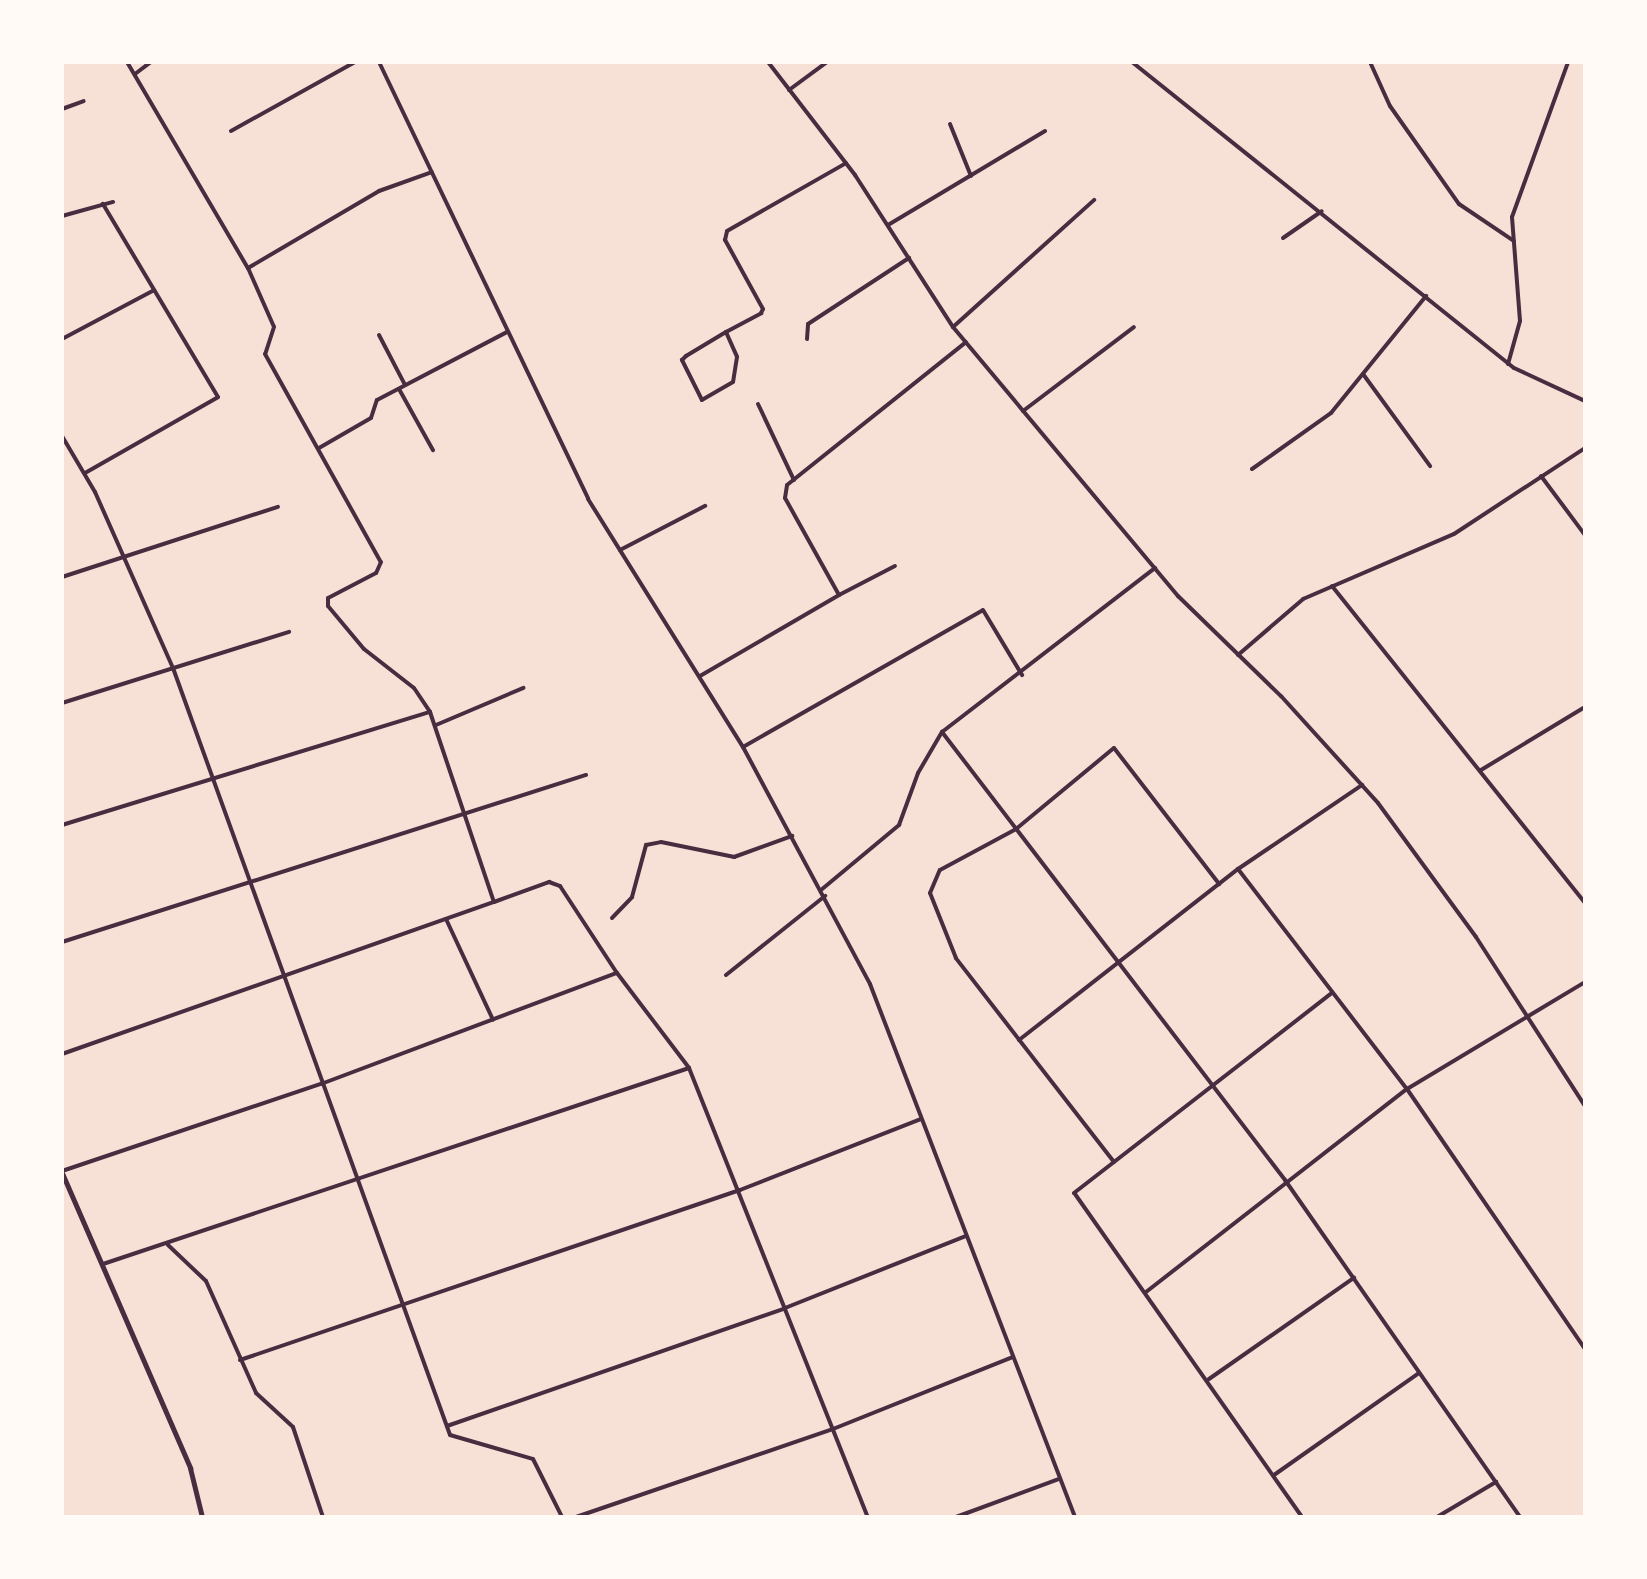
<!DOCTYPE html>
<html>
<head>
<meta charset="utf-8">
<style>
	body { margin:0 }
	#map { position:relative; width:1647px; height:1579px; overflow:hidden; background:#f7e1d7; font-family:Helvetica,sans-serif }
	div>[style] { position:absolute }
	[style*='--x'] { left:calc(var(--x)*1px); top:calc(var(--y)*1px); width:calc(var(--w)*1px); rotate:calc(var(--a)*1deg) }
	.minor>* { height:4px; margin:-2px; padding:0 2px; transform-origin:2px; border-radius:2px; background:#4a2c40 }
	.secondary>* { height:5px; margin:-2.5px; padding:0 2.5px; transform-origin:2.5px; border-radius:2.5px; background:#4a2c40 }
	span { translate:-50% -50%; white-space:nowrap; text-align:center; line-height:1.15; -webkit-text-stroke:8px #fffaf5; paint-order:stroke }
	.frame { position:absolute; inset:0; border:64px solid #fffaf5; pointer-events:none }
</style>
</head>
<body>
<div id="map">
	<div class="minor">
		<div style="--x:127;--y:62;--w:239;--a:59.6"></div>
		<div style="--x:248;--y:268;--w:64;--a:66.2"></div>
		<div style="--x:274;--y:327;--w:28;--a:108"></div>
		<div style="--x:265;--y:354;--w:238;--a:60.9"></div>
		<div style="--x:381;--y:562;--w:12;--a:114"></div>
		<div style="--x:376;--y:573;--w:54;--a:152.5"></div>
		<div style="--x:328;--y:598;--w:8;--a:90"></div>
		<div style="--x:328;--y:606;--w:56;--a:50.1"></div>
		<div style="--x:364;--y:649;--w:63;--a:38"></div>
		<div style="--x:414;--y:688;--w:29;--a:56"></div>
		<div style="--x:430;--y:712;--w:200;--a:71.4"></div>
		<div style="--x:494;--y:902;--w:59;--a:-20"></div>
		<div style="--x:549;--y:882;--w:12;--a:20"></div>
		<div style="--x:560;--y:886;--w:104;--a:56.8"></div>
		<div style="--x:617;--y:973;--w:119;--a:52.8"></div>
		<div style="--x:689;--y:1068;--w:483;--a:68.3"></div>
		<div style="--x:379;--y:62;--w:484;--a:64.4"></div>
		<div style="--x:588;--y:499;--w:292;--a:58"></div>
		<div style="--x:743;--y:747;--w:269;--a:61.8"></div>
		<div style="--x:870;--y:984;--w:571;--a:68.96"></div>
		<div style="--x:768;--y:62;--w:143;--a:52.4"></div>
		<div style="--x:855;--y:175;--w:181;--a:57.2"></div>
		<div style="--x:953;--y:327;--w:351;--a:50.1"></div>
		<div style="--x:1178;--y:596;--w:144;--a:44.2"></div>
		<div style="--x:1281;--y:696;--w:144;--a:47.8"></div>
		<div style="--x:1378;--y:803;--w:166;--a:53.8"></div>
		<div style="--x:1476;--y:937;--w:201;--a:57.2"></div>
		<div style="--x:1132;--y:62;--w:489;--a:38.7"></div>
		<div style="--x:1514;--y:368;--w:78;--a:24.9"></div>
		<div style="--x:1370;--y:62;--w:48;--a:65.6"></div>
		<div style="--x:1390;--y:106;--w:120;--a:54.9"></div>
		<div style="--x:1459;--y:204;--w:66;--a:33.9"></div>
		<div style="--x:135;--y:74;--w:20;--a:-37"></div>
		<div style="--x:789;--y:90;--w:47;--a:-36.4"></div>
		<div style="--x:62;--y:109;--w:23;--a:-20"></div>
		<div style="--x:950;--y:124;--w:56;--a:68"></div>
		<div style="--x:231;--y:131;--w:142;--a:-29.1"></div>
		<div style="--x:62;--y:216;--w:53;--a:-15.4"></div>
		<div style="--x:888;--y:225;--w:183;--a:-30.9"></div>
		<div style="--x:1283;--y:238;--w:47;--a:-34.7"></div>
		<div style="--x:248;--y:268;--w:152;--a:-30.4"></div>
		<div style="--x:379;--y:191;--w:56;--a:-19.7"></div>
		<div style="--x:953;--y:327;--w:190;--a:-42"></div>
		<div style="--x:726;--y:332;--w:27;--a:66"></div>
		<div style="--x:737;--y:357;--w:25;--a:99"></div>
		<div style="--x:733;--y:382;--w:36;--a:150"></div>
		<div style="--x:702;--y:400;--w:45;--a:-116.6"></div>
		<div style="--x:682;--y:360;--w:6;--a:-45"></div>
		<div style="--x:686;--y:356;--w:47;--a:-31"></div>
		<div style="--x:726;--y:332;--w:40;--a:-28"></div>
		<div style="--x:761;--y:313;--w:4;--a:-63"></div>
		<div style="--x:763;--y:309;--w:79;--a:-118.8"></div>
		<div style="--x:725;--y:240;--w:9;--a:-77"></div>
		<div style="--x:727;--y:231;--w:137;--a:-29.7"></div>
		<div style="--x:379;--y:335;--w:56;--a:62.5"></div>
		<div style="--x:62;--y:339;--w:104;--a:-28"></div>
		<div style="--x:807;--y:339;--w:15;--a:-86"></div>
		<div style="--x:808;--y:324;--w:121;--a:-33.2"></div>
		<div style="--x:1508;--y:364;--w:45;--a:-74.4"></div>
		<div style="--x:1520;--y:321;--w:104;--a:-94.4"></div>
		<div style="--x:1512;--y:217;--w:165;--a:-70.1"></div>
		<div style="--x:1363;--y:374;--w:114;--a:53.9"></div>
		<div style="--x:399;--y:389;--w:70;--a:60.9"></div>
		<div style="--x:758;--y:404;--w:84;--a:64.7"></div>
		<div style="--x:1023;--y:411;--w:139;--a:-37.1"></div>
		<div style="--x:62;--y:436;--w:65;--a:59.5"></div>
		<div style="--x:95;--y:492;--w:193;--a:66.1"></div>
		<div style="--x:173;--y:668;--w:815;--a:70.14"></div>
		<div style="--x:450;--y:1435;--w:86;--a:16.1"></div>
		<div style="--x:533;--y:1459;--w:65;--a:63.4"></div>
		<div style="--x:319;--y:448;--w:60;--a:-30"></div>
		<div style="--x:371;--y:418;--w:19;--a:-72"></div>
		<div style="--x:377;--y:400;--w:147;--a:-27.6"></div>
		<div style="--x:1252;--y:469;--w:97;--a:-35.3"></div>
		<div style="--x:1331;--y:413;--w:151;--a:-50.9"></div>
		<div style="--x:85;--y:473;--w:153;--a:-29.7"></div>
		<div style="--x:218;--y:397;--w:225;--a:-120.8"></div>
		<div style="--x:1541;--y:476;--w:74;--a:53.3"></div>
		<div style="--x:620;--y:550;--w:96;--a:-27.4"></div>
		<div style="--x:62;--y:577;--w:227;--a:-18"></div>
		<div style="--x:1332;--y:586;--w:406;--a:51.4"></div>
		<div style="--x:839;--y:595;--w:63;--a:-27.4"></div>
		<div style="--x:1238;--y:655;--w:86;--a:-40.7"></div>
		<div style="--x:1303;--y:599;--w:164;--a:-23.3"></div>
		<div style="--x:1454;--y:534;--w:157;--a:-33.3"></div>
		<div style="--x:700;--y:676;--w:161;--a:-30.2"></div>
		<div style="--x:839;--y:595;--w:111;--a:-119.1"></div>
		<div style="--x:785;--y:498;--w:13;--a:-81"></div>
		<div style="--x:787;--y:485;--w:229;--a:-38.6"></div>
		<div style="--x:62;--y:703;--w:238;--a:-17.4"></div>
		<div style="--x:436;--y:725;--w:95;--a:-23"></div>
		<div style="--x:942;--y:732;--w:564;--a:52.56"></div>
		<div style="--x:1285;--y:1180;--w:411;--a:55.1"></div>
		<div style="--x:743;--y:747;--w:276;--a:-29.7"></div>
		<div style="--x:983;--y:610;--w:76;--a:59"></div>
		<div style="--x:1481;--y:770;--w:122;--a:-31.2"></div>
		<div style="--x:62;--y:825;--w:385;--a:-17.1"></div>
		<div style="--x:1238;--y:869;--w:277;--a:52.5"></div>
		<div style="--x:1407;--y:1089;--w:315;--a:55.6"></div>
		<div style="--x:821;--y:890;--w:102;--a:-39.8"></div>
		<div style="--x:899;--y:825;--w:55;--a:-69.9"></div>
		<div style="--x:918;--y:773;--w:48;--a:-59.7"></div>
		<div style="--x:942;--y:732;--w:269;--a:-37.6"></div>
		<div style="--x:612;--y:918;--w:29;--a:-46"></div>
		<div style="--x:632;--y:897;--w:54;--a:-74.9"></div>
		<div style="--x:646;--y:845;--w:15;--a:-11"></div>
		<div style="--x:661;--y:842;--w:75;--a:11.6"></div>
		<div style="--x:734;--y:857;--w:62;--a:-19.9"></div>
		<div style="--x:446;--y:919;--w:111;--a:65"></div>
		<div style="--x:62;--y:942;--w:550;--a:-17.68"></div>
		<div style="--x:726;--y:975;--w:127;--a:-38.6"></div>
		<div style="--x:1019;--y:1040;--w:278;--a:-38"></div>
		<div style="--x:1238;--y:869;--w:150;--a:-34.1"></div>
		<div style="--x:62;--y:1054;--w:458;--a:-19.4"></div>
		<div style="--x:1114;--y:1162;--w:258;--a:-127.8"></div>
		<div style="--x:956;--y:958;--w:70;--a:-111.8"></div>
		<div style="--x:930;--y:893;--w:25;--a:-67"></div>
		<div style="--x:940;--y:870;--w:86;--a:-28.3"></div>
		<div style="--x:1016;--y:829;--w:127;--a:-39.6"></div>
		<div style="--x:1114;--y:748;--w:172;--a:52.3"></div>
		<div style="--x:62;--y:1171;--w:273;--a:-18.6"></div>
		<div style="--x:321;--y:1084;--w:316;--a:-20.6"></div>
		<div style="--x:168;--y:1245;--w:52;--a:43.5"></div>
		<div style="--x:206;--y:1281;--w:123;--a:65.9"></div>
		<div style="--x:256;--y:1393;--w:50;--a:42.6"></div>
		<div style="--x:293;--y:1427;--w:95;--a:71.6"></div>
		<div style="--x:103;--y:1264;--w:618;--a:-18.49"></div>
		<div style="--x:1146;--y:1292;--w:331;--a:-37.9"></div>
		<div style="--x:1407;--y:1089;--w:208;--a:-31"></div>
		<div style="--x:240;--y:1360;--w:528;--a:-18.78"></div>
		<div style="--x:740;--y:1190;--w:194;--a:-21.4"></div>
		<div style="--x:1209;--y:1379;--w:177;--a:-34.9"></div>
		<div style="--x:447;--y:1426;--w:358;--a:-19.2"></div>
		<div style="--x:785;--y:1308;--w:195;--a:-21.7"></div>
		<div style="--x:1274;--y:1475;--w:177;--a:-35.1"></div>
		<div style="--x:576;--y:1517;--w:272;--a:-18.9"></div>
		<div style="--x:833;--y:1429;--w:194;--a:-21.8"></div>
		<div style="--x:956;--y:1517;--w:110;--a:-20.3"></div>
		<div style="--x:1302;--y:1517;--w:396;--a:-125.1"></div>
		<div style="--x:1074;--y:1193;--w:326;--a:-37.8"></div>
		<div style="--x:1437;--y:1517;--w:69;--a:-30.7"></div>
	</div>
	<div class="secondary">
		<div style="--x:62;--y:1173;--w:322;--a:66.5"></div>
		<div style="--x:190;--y:1468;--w:50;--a:76.2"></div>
	</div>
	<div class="frame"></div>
</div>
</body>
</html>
